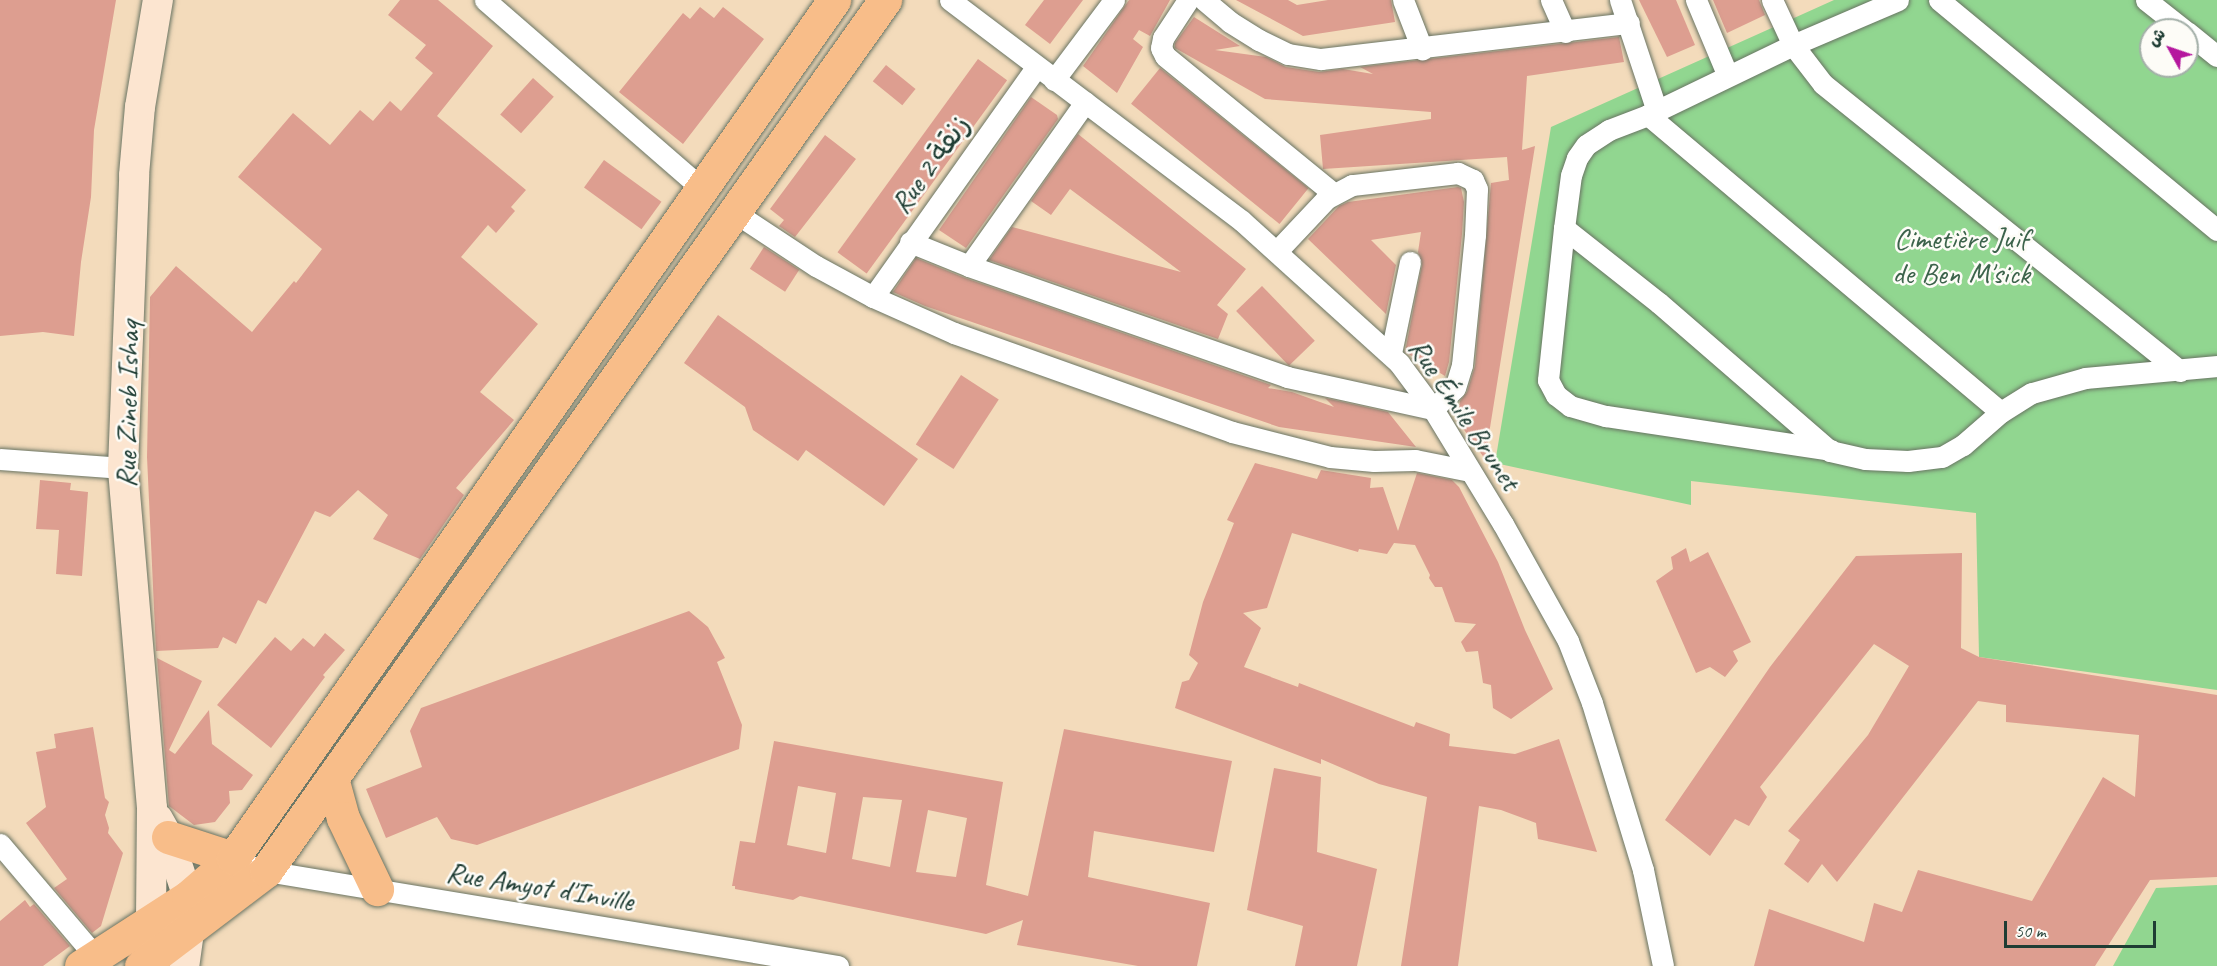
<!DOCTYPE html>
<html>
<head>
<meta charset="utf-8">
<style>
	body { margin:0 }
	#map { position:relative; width:2217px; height:966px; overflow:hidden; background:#f3dbbb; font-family:Caveat,"Playpen Sans Arabic",sans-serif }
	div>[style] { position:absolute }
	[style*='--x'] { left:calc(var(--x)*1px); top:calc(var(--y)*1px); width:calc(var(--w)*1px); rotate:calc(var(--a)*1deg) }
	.green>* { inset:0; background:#91d690 }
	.building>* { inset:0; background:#dd9e90; transform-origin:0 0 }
	.roads { filter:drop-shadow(0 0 2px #697463) drop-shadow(0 0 2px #697463) }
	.street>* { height:21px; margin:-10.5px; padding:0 10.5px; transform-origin:10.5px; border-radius:10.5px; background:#fff }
	.secondary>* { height:30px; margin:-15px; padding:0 15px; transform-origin:15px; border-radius:15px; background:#fce5d0 }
	.primary>* { height:33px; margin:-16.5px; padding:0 16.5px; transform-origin:16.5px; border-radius:16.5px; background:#f8bd89 }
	span { translate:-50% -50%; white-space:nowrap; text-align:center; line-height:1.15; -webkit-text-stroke:5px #fdfcf7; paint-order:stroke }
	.street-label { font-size:30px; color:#1f3d34 }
	.park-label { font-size:30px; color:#3c634b }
	.north { position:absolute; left:2139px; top:18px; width:60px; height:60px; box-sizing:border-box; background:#fdfcf7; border:2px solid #a4b0a9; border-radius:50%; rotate:310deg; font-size:16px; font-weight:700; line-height:24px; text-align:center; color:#1f3d34 }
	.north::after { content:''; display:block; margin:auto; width:21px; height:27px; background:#b5179e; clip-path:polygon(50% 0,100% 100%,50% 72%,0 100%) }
	.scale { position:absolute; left:2004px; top:921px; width:152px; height:27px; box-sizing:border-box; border:3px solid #1f3d34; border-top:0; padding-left:8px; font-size:18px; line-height:21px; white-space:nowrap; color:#1f3d34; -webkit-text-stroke:4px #fdfcf7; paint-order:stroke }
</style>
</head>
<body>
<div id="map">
	<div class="green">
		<div style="clip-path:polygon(evenodd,1834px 0,2217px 0,2217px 690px,1979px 657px,1976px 513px,1691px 481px,1691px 505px,1495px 463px,1551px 127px,1834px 0,2151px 30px,2187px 30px,2187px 66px,2151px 66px,2151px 30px)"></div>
		<div style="clip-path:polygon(2217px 885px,2217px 966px,2113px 966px,2156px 888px)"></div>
	</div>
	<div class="building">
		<div style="clip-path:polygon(0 0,116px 0,94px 130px,91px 197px,81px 262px,74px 336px,43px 332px,0 336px)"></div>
		<div style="clip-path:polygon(400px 0,438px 0,493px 46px,437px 116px,526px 190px,511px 207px,515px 211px,496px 233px,488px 225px,461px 257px,538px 324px,480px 392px,514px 420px,456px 488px,464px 495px,420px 559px,373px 539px,388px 515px,358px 490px,330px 517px,315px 511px,266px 604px,258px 600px,236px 644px,223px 637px,218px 648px,156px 651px,147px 457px,150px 297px,176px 266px,252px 332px,294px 281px,296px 283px,322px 249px,238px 177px,293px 113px,330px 145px,360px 110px,373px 121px,390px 101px,401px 111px,433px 73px,415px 58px,426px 45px,388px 15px)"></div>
		<div style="clip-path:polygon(1044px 0,1083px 0,1050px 44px,1025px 25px)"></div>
		<div style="clip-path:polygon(1129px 0,1170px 0,1150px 36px,1139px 30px,1133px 39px,1143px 47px,1117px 93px,1083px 66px)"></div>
		<div style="clip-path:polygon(1236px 0,1288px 0,1297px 5px,1328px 0,1391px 0,1395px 22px,1303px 36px)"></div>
		<div style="clip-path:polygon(1639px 0,1676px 0,1695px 45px,1667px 57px)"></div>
		<div style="clip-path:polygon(1713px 0,1759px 0,1765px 15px,1727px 33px)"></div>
		<div style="clip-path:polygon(700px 7px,714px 18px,723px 7px,764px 39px,683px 144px,619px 92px,683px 13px,690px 19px)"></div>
		<div style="clip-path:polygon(1194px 17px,1240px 46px,1215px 50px,1266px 57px,1286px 67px,1319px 72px,1343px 69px,1373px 74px,1360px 67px,1619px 37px,1624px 62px,1527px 76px,1522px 150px,1535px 146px,1485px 459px,1457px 420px,1460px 401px,1467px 392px,1475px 366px,1491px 183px,1509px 180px,1507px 157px,1323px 169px,1320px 135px,1431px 119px,1431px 112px,1265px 99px,1175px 48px,1175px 43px)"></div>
		<div style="left:978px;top:59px;width:36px;height:239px;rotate:36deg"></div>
		<div style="left:886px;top:65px;width:38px;height:21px;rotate:39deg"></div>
		<div style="left:1160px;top:68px;width:191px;height:46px;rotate:39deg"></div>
		<div style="left:533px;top:78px;width:28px;height:49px;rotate:42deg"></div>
		<div style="clip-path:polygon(1031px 97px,1057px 115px,1058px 119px,966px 248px,939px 230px)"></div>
		<div style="clip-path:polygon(1078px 134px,1246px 269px,1217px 305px,1228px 314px,1218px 339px,989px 260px,1012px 227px,1181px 272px,1070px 189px,1051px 215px,1031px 201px)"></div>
		<div style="clip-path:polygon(825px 135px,856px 159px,795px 237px,779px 226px,784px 220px,770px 209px)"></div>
		<div style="left:604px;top:160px;width:71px;height:34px;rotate:36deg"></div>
		<div style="clip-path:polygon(1458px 187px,1461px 188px,1464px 202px,1462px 234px,1449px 362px,1445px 376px,1405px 352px,1422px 265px,1418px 252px,1421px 232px,1371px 240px,1396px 265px,1386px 314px,1308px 239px,1339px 206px,1348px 202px)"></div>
		<div style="left:764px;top:247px;width:42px;height:26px;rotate:33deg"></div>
		<div style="clip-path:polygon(916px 258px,965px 278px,1271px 385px,1268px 388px,1292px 392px,1334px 407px,1325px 398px,1388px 412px,1416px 447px,1279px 427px,925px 306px,893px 292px)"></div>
		<div style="left:1262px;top:286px;width:76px;height:36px;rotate:46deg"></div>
		<div style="clip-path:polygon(718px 315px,918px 459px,884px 506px,806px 450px,798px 461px,753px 430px,745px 407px,684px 363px)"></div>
		<div style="left:961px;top:375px;width:45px;height:83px;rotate:33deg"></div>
		<div style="clip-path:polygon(1255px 463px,1317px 479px,1321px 470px,1371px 478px,1370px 488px,1383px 487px,1398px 531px,1417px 473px,1452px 480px,1459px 487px,1498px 562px,1525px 630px,1553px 689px,1511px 719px,1493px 708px,1491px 685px,1483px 683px,1478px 651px,1466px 652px,1461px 642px,1476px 624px,1455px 622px,1442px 587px,1435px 587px,1429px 578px,1430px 575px,1415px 545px,1394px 543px,1387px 554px,1359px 549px,1358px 552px,1292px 533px,1267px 608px,1243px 613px,1261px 628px,1244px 667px,1298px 687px,1299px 683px,1414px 727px,1416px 722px,1450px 734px,1449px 746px,1515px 754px,1559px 739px,1597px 852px,1538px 839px,1536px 823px,1501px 810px,1479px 806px,1458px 966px,1401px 966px,1427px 797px,1379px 784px,1321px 759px,1321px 764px,1175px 708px,1182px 682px,1189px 680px,1198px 663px,1189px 655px,1203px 602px,1234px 523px,1227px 520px)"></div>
		<div style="clip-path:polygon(40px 480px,71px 483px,70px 490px,88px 492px,82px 576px,56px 574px,59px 530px,36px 529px)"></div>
		<div style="clip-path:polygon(1686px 548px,1690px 562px,1708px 552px,1751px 642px,1733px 651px,1738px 661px,1725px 677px,1710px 667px,1696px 673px,1656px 581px,1673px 569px,1671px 557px)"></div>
		<div style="clip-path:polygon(1962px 553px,1961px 648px,1979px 657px,2217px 695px,2217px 877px,2150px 880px,2095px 966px,1754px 966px,1769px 909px,1864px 942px,1874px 903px,1902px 912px,1918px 870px,2032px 901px,2103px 777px,2135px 797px,2139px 735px,2006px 722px,2006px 705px,1978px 701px,1837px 882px,1822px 864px,1808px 883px,1784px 864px,1800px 840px,1788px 831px,1868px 735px,1909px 666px,1874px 644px,1760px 787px,1767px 797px,1749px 826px,1735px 819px,1710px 856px,1665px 820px,1770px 667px,1856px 556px)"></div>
		<div style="clip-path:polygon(689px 611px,708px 627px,725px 658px,717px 662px,742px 725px,739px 749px,477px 845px,451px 839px,437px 817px,386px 838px,366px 789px,422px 767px,410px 731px,421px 708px)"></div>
		<div style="clip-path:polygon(325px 633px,345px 650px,323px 675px,325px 677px,271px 748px,217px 705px,275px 637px,291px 651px,303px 638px,314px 647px)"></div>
		<div style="clip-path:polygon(157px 658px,202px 681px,169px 750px,175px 754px,209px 710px,212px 744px,253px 775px,242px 790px,229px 791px,230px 803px,215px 822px,194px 825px,169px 806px)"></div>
		<div style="clip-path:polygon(93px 727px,105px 798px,109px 802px,105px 815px,109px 828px,108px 833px,123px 853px,101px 926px,92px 933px,54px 888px,67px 879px,26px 823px,46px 807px,36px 752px,56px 748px,54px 734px)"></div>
		<div style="clip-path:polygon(evenodd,1064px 729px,1232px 761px,1214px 852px,1094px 831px,1088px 877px,1210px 903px,1197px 966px,1138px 966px,1017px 945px,1023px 920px,986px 934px,800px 896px,793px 900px,735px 889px,735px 886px,732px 886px,740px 841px,755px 843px,774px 741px,1003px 782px,986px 885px,1028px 896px,1064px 729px,798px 786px,836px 793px,826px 853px,787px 845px,798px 786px,1064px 729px,863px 797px,902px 800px,890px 867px,852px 859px,863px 797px,1064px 729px,928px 810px,967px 818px,956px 877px,916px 872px,928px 810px)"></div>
		<div style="clip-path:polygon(1274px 768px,1321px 777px,1317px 852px,1377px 869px,1357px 966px,1295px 966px,1303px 926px,1247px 910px)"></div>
		<div style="clip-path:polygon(25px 900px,30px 907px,34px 904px,70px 946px,43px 966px,0 966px,0 921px)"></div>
	</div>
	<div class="roads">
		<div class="street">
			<div style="--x:485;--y:0;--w:286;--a:41"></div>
			<div style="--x:950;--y:0;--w:366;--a:37.1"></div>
			<div style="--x:1242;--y:221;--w:212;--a:42.1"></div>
			<div style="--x:1399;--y:363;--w:57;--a:53.5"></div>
			<div style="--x:1433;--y:409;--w:135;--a:58.7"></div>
			<div style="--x:1503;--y:524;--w:134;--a:60.9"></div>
			<div style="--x:1568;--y:641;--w:66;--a:68.8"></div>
			<div style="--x:1592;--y:703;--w:175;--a:73"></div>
			<div style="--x:1643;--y:870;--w:98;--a:78.2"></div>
			<div style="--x:1188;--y:0;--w:45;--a:123.3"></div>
			<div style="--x:1163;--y:38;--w:10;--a:101"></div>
			<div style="--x:1161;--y:48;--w:9;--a:63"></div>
			<div style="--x:1165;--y:56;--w:218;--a:39.2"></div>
			<div style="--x:1204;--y:0;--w:34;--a:40"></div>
			<div style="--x:1230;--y:22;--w:34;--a:32"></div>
			<div style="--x:1259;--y:40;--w:32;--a:26"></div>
			<div style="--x:1288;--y:54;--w:33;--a:9"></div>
			<div style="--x:1321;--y:59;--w:310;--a:-6.7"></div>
			<div style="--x:1403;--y:0;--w:53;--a:68.8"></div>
			<div style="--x:1551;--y:0;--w:35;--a:66"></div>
			<div style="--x:1620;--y:0;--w:117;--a:71.6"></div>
			<div style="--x:1696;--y:0;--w:82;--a:67.2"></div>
			<div style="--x:1772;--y:0;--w:50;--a:65"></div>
			<div style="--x:1793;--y:45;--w:49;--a:52.4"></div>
			<div style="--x:1823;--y:84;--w:458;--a:38.8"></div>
			<div style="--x:1898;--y:0;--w:114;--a:156.8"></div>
			<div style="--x:1793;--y:45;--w:161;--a:154.2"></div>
			<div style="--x:1648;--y:115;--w:42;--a:159"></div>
			<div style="--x:1609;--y:130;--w:27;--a:147"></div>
			<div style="--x:1586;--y:145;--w:16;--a:125"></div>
			<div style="--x:1577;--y:158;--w:18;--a:109"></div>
			<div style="--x:1571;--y:175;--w:53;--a:97.5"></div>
			<div style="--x:1564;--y:228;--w:121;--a:38.3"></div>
			<div style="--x:1659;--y:303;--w:226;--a:40.9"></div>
			<div style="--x:1830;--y:451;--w:36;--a:13"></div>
			<div style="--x:1865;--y:459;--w:43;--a:2.7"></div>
			<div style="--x:1908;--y:461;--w:34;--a:-7"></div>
			<div style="--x:1942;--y:457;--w:24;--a:-30"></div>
			<div style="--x:1963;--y:445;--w:50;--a:-41"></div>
			<div style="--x:1939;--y:0;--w:361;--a:39.6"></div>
			<div style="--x:2146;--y:0;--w:48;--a:38.3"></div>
			<div style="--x:2187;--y:32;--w:38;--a:39"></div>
			<div style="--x:1054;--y:80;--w:100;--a:-53.1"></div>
			<div style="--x:1648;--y:115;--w:461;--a:40.1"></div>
			<div style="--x:2001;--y:412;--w:36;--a:-32"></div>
			<div style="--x:2032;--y:393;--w:55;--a:-15.8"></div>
			<div style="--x:2085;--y:378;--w:133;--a:-5.2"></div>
			<div style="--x:734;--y:212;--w:98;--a:33.4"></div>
			<div style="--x:816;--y:266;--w:65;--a:28.5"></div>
			<div style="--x:873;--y:297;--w:89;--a:24"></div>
			<div style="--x:954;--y:333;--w:295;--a:19.6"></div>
			<div style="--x:1232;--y:432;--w:101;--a:14.3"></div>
			<div style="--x:1330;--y:457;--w:44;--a:5.2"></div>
			<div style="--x:1374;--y:461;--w:41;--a:-1.4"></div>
			<div style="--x:1415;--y:460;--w:56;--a:11.3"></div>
			<div style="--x:1564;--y:228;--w:153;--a:96"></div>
			<div style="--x:1548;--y:380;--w:17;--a:62"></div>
			<div style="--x:1556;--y:395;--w:18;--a:38"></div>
			<div style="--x:1570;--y:406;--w:37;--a:16"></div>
			<div style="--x:1606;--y:416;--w:227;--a:8.6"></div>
			<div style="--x:910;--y:242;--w:64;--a:22.1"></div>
			<div style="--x:969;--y:266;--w:337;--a:19.2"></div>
			<div style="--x:1287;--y:377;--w:149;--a:12.4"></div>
			<div style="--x:1433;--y:409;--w:30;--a:-44"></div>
			<div style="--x:1455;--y:388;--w:24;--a:-73"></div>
			<div style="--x:1462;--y:365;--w:131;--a:-84.3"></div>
			<div style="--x:1475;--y:235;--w:46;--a:-87.5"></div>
			<div style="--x:1477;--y:189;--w:10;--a:-114"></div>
			<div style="--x:1473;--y:180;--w:17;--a:-155"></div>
			<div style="--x:1458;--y:173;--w:107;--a:173.5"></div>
			<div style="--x:1352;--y:185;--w:30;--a:152"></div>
			<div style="--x:1326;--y:199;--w:70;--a:133.3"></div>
			<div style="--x:969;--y:266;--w:201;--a:-54.7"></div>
			<div style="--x:873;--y:297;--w:281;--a:-54.6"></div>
			<div style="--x:1391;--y:353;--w:93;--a:-78.2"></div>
			<div style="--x:0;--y:459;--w:123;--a:4.2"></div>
			<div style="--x:0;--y:844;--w:147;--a:49.7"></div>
			<div style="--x:256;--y:867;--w:11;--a:22"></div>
			<div style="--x:266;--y:871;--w:580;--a:9.43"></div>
		</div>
		<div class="secondary">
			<div style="--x:158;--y:819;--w:21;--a:61"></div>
			<div style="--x:168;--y:837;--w:63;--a:71.6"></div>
			<div style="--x:188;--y:897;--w:35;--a:88"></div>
			<div style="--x:189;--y:932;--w:34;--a:98"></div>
			<div style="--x:154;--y:941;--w:21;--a:-98"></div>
			<div style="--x:151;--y:920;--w:112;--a:-89.5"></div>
			<div style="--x:152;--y:808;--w:341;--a:-94.9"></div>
			<div style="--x:123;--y:468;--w:293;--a:-87.8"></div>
			<div style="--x:134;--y:175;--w:68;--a:-85"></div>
			<div style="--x:140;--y:107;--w:109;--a:-80.5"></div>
		</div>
		<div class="primary">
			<div style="--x:332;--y:778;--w:41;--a:74.6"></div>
			<div style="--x:343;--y:818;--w:79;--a:64.4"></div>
			<div style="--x:168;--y:837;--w:68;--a:17.9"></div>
			<div style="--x:81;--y:966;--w:127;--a:-32.8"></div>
			<div style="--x:188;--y:897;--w:60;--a:-40.9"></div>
			<div style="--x:233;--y:858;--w:1048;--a:-54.99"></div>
			<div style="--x:141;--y:966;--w:157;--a:-37.2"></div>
			<div style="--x:266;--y:871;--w:1069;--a:-54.6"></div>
		</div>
	</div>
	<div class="street-label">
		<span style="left:930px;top:164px;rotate:-54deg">Rue 2 زنقة</span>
		<span style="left:127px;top:404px;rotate:-89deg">Rue Zineb Ishaq</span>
		<span style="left:1465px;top:414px;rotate:56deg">Rue Émile Brunet</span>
		<span style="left:540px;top:886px;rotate:9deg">Rue Amyot d'Inville</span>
	</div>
	<div class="park-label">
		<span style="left:1961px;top:255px">Cimetière Juif<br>de Ben M'sick</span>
	</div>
	<div class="north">ش</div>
	<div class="scale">50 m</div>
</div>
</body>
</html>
